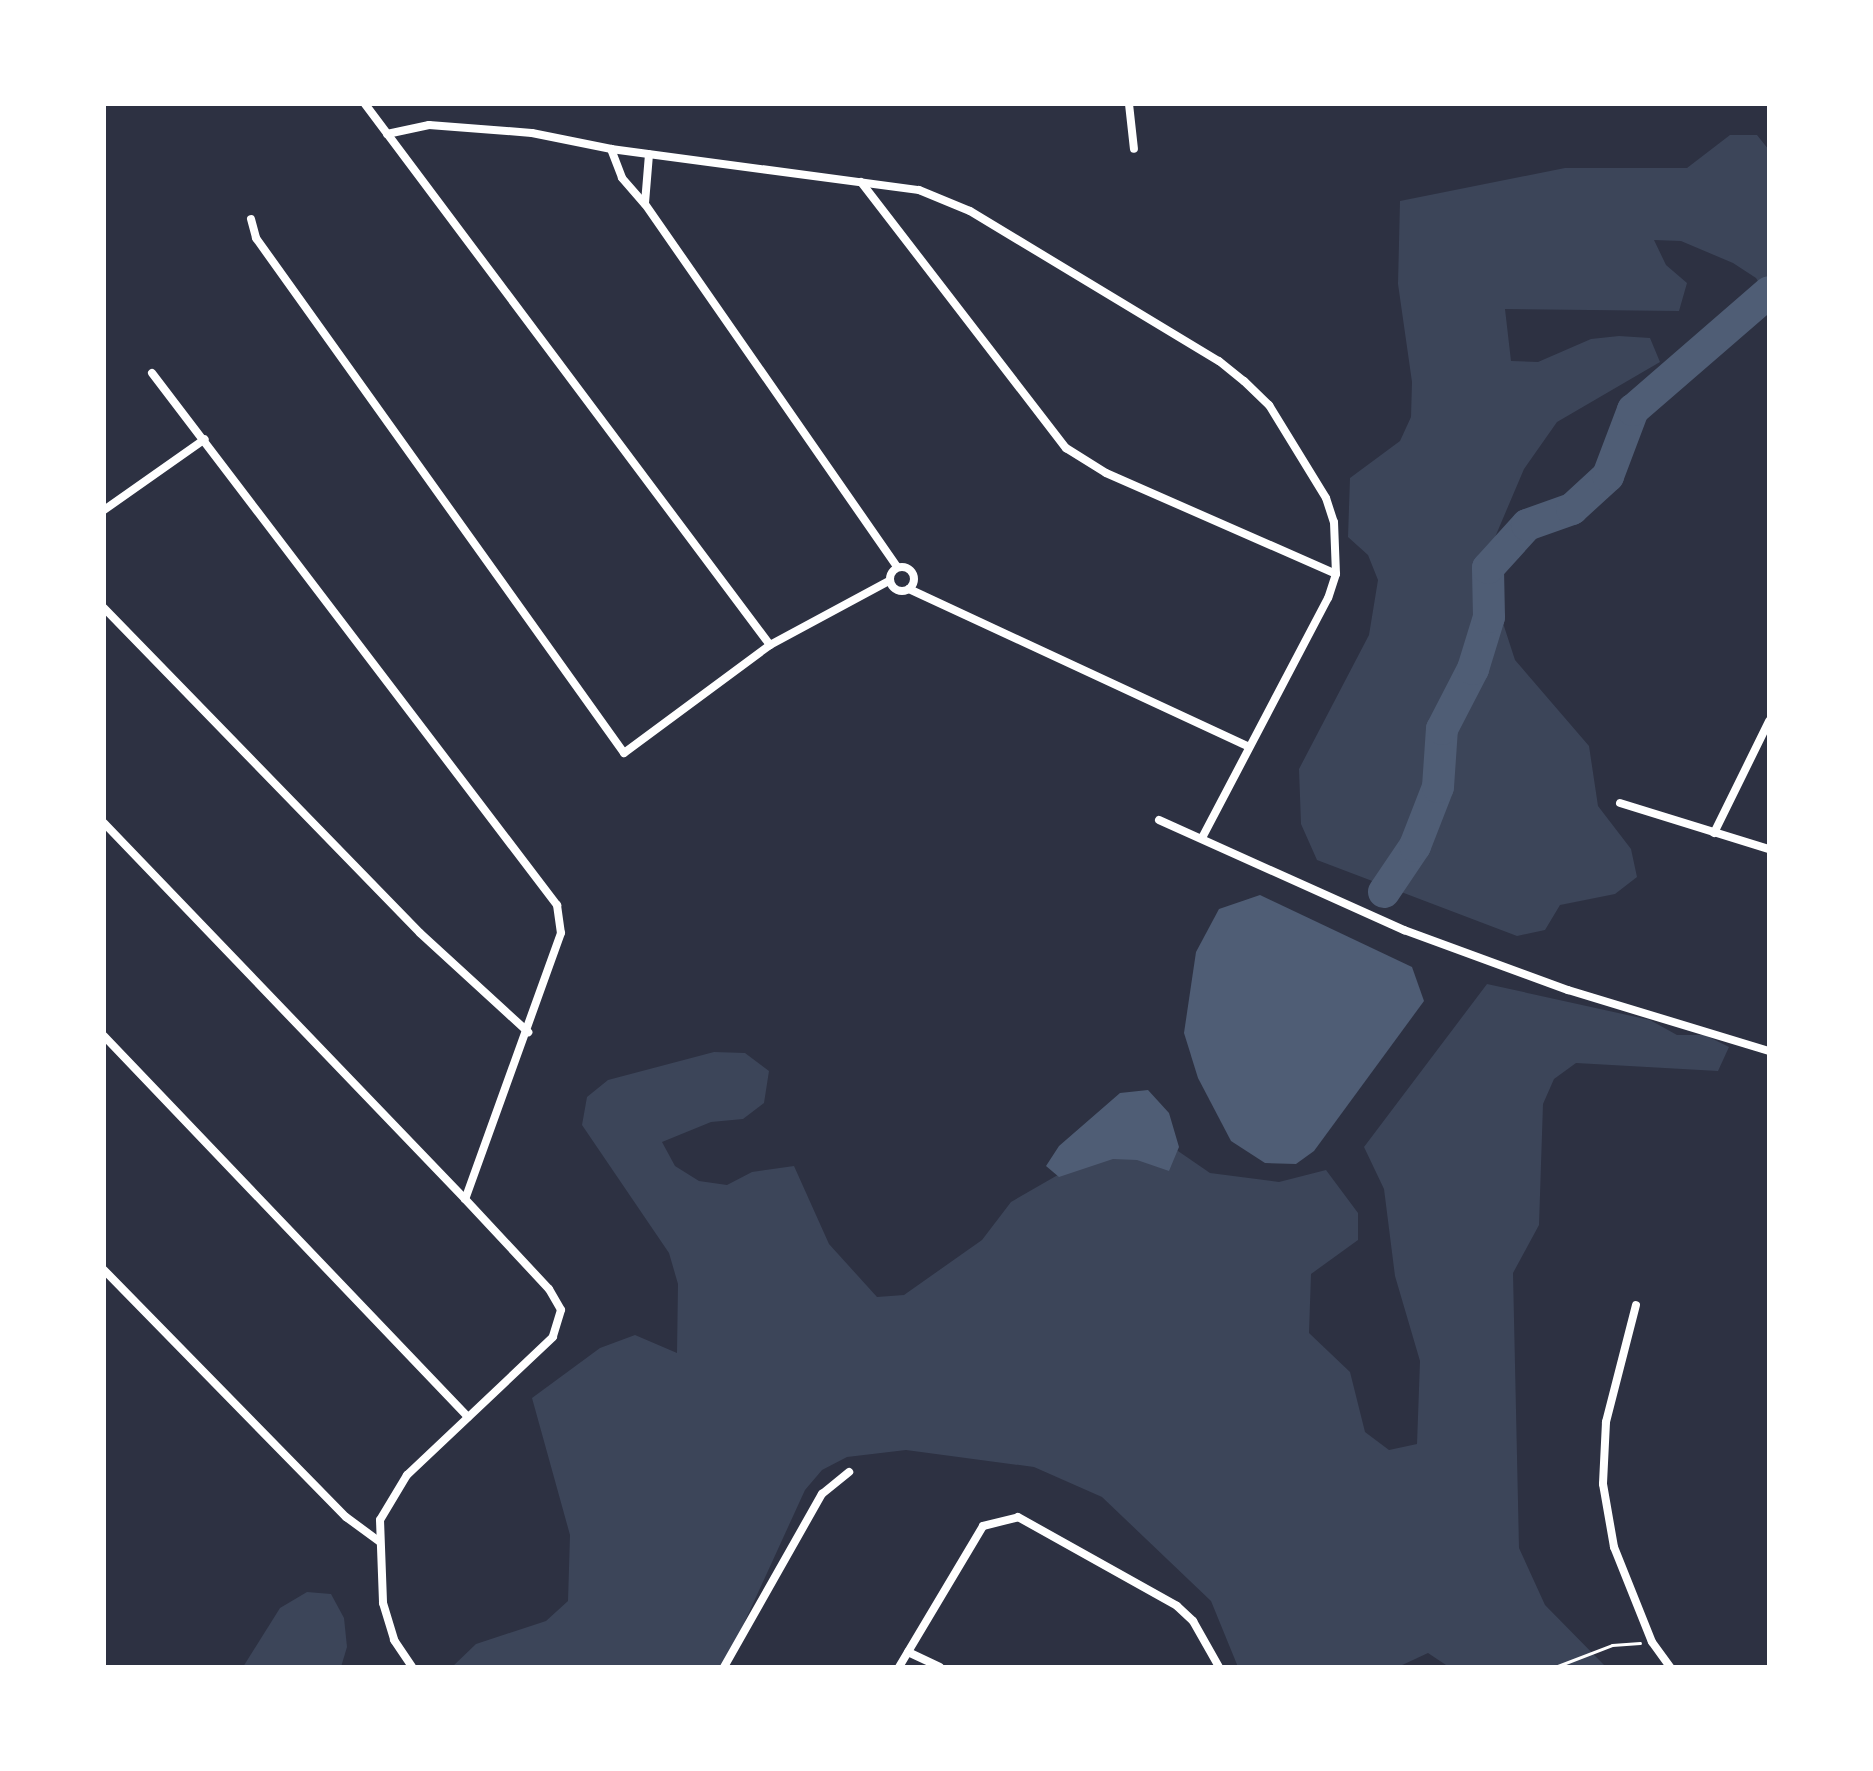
<!DOCTYPE html>
<html>
<head>
<meta charset="utf-8">
<style>
	body { margin:0 }
	#map { position:relative; width:1873px; height:1771px; overflow:hidden; background:#2d3142; font-family:Quicksand,sans-serif }
	div>[style] { position:absolute }
	[style*='--x'] { left:calc(var(--x)*1px); top:calc(var(--y)*1px); width:calc(var(--w)*1px); rotate:calc(var(--a)*1deg) }
	.green>* { inset:0; background:#3c4559 }
	.water>* { inset:0; background:#4f5d75 }
	.river>* { height:32px; margin:-16px; padding:0 16px; transform-origin:16px; border-radius:16px; background:#4f5d75 }
	.path>* { height:3px; margin:-1.5px; padding:0 1.5px; transform-origin:1.5px; border-radius:1.5px; background:#fff }
	.minor>* { height:8px; margin:-4px; padding:0 4px; transform-origin:4px; border-radius:4px; background:#fff }
	.minor>.ring { margin:-4px; padding:0; box-sizing:content-box; background:none; border:8px solid #fff; border-radius:50% }
	span { translate:-50% -50%; white-space:nowrap; text-align:center; line-height:1.15; -webkit-text-stroke:6px #fff; paint-order:stroke }
	.frame { position:absolute; inset:0; border:106px solid #fff; pointer-events:none }
</style>
</head>
<body>
<div id="map">
	<div class="green">
		<div style="clip-path:polygon(1730px 135px,1757px 135px,1769px 150px,1769px 299px,1756px 278px,1733px 263px,1681px 241px,1654px 240px,1666px 265px,1687px 283px,1679px 311px,1505px 309px,1511px 361px,1538px 362px,1591px 339px,1619px 336px,1650px 338px,1660px 362px,1557px 422px,1524px 469px,1490px 549px,1490px 583px,1515px 660px,1589px 746px,1598px 806px,1631px 849px,1637px 877px,1615px 894px,1560px 905px,1545px 930px,1517px 936px,1317px 860px,1301px 824px,1299px 769px,1369px 635px,1378px 580px,1368px 555px,1348px 537px,1350px 478px,1400px 441px,1411px 417px,1412px 382px,1398px 284px,1400px 201px,1565px 168px,1687px 168px)"></div>
		<div style="clip-path:polygon(1487px 984px,1650px 1020px,1677px 1035px,1705px 1035px,1729px 1047px,1718px 1071px,1576px 1063px,1554px 1079px,1543px 1104px,1539px 1225px,1513px 1273px,1519px 1548px,1545px 1605px,1606px 1667px,1449px 1667px,1428px 1653px,1398px 1667px,1238px 1667px,1211px 1601px,1102px 1497px,1034px 1467px,906px 1450px,847px 1457px,822px 1470px,805px 1490px,724px 1667px,452px 1667px,476px 1644px,546px 1621px,568px 1601px,570px 1535px,532px 1398px,600px 1348px,635px 1335px,677px 1353px,678px 1284px,669px 1253px,582px 1125px,587px 1097px,608px 1080px,714px 1052px,745px 1053px,769px 1071px,764px 1103px,743px 1119px,711px 1122px,662px 1142px,675px 1166px,699px 1181px,727px 1185px,752px 1172px,794px 1166px,829px 1244px,877px 1297px,904px 1295px,982px 1240px,1011px 1202px,1103px 1149px,1162px 1140px,1210px 1173px,1279px 1182px,1326px 1170px,1358px 1213px,1358px 1240px,1311px 1274px,1309px 1333px,1350px 1372px,1365px 1432px,1389px 1450px,1417px 1444px,1420px 1361px,1395px 1276px,1384px 1189px,1364px 1147px)"></div>
		<div style="clip-path:polygon(307px 1592px,331px 1594px,344px 1618px,347px 1647px,341px 1667px,243px 1667px,280px 1608px)"></div>
	</div>
	<div class="water">
		<div style="clip-path:polygon(1260px 895px,1412px 967px,1424px 1001px,1314px 1151px,1296px 1164px,1265px 1163px,1231px 1141px,1198px 1078px,1184px 1033px,1196px 952px,1219px 909px)"></div>
		<div style="clip-path:polygon(1148px 1090px,1169px 1113px,1179px 1147px,1169px 1171px,1137px 1160px,1113px 1159px,1059px 1177px,1046px 1166px,1059px 1146px,1120px 1093px)"></div>
	</div>
	<div class="river">
		<div style="--x:1384;--y:892;--w:55;--a:-56"></div>
		<div style="--x:1415;--y:846;--w:63;--a:-68.7"></div>
		<div style="--x:1438;--y:787;--w:58;--a:-86.1"></div>
		<div style="--x:1442;--y:729;--w:68;--a:-62.7"></div>
		<div style="--x:1473;--y:669;--w:54;--a:-72.9"></div>
		<div style="--x:1489;--y:617;--w:49;--a:-91.2"></div>
		<div style="--x:1488;--y:568;--w:58;--a:-47.8"></div>
		<div style="--x:1527;--y:525;--w:48;--a:-19.6"></div>
		<div style="--x:1572;--y:509;--w:49;--a:-42.5"></div>
		<div style="--x:1608;--y:476;--w:71;--a:-69.3"></div>
		<div style="--x:1633;--y:410;--w:180;--a:-40.9"></div>
	</div>
	<div class="path">
		<div style="--x:1555;--y:1667;--w:61;--a:-21.1"></div>
		<div style="--x:1612;--y:1645;--w:28;--a:-4"></div>
	</div>
	<div class="minor">
		<div style="--x:365;--y:104;--w:676;--a:53.18"></div>
		<div style="--x:1129;--y:104;--w:45;--a:83.7"></div>
		<div style="--x:387;--y:134;--w:43;--a:-12.1"></div>
		<div style="--x:429;--y:125;--w:103;--a:4.4"></div>
		<div style="--x:532;--y:133;--w:81;--a:11.4"></div>
		<div style="--x:611;--y:149;--w:311;--a:7.6"></div>
		<div style="--x:919;--y:190;--w:55;--a:22.4"></div>
		<div style="--x:970;--y:211;--w:291;--a:31.1"></div>
		<div style="--x:1219;--y:361;--w:32;--a:39"></div>
		<div style="--x:1244;--y:381;--w:35;--a:44"></div>
		<div style="--x:1269;--y:405;--w:109;--a:58.5"></div>
		<div style="--x:1326;--y:498;--w:25;--a:72"></div>
		<div style="--x:1334;--y:522;--w:52;--a:87.8"></div>
		<div style="--x:1336;--y:574;--w:25;--a:108"></div>
		<div style="--x:1328;--y:598;--w:271;--a:117.7"></div>
		<div style="--x:611;--y:149;--w:31;--a:69"></div>
		<div style="--x:622;--y:178;--w:35;--a:49"></div>
		<div style="--x:645;--y:204;--w:442;--a:55.2"></div>
		<div style="--x:861;--y:182;--w:336;--a:52.4"></div>
		<div style="--x:1066;--y:448;--w:47;--a:32"></div>
		<div style="--x:1106;--y:473;--w:251;--a:23.7"></div>
		<div style="--x:645;--y:203;--w:49;--a:-85.3"></div>
		<div style="--x:251;--y:219;--w:20;--a:75"></div>
		<div style="--x:256;--y:238;--w:633;--a:54.45"></div>
		<div style="--x:624;--y:753;--w:182;--a:-36.5"></div>
		<div style="--x:770;--y:645;--w:135;--a:-28.3"></div>
		<div style="--x:152;--y:373;--w:669;--a:52.72"></div>
		<div style="--x:557;--y:905;--w:28;--a:82"></div>
		<div style="--x:561;--y:933;--w:283;--a:109.8"></div>
		<div style="--x:104;--y:510;--w:123;--a:-35.1"></div>
		<div class="ring" style="left:890px;top:567px;width:16px;height:16px"></div>
		<div style="--x:909;--y:589;--w:375;--a:24.9"></div>
		<div style="--x:104;--y:608;--w:453;--a:45.8"></div>
		<div style="--x:420;--y:933;--w:147;--a:42.5"></div>
		<div style="--x:1620;--y:803;--w:156;--a:17.2"></div>
		<div style="--x:1159;--y:820;--w:269;--a:24.2"></div>
		<div style="--x:1404;--y:930;--w:175;--a:20.1"></div>
		<div style="--x:1568;--y:990;--w:210;--a:16.9"></div>
		<div style="--x:104;--y:823;--w:521;--a:46.17"></div>
		<div style="--x:465;--y:1199;--w:123;--a:47"></div>
		<div style="--x:549;--y:1289;--w:24;--a:60"></div>
		<div style="--x:561;--y:1310;--w:28;--a:107"></div>
		<div style="--x:553;--y:1337;--w:201;--a:136.6"></div>
		<div style="--x:407;--y:1475;--w:52;--a:121"></div>
		<div style="--x:380;--y:1520;--w:83;--a:87.9"></div>
		<div style="--x:383;--y:1603;--w:39;--a:73"></div>
		<div style="--x:394;--y:1640;--w:32;--a:56"></div>
		<div style="--x:1714;--y:833;--w:125;--a:-63.8"></div>
		<div style="--x:104;--y:1036;--w:527;--a:46.31"></div>
		<div style="--x:104;--y:1270;--w:346;--a:45.6"></div>
		<div style="--x:346;--y:1517;--w:42;--a:36.3"></div>
		<div style="--x:1636;--y:1305;--w:121;--a:104.4"></div>
		<div style="--x:1606;--y:1422;--w:62;--a:92.8"></div>
		<div style="--x:1603;--y:1484;--w:64;--a:80.1"></div>
		<div style="--x:1614;--y:1547;--w:102;--a:68.2"></div>
		<div style="--x:1652;--y:1642;--w:31;--a:54"></div>
		<div style="--x:908;--y:1652;--w:35;--a:25"></div>
		<div style="--x:724;--y:1667;--w:199;--a:-60.5"></div>
		<div style="--x:822;--y:1494;--w:35;--a:-39"></div>
		<div style="--x:899;--y:1667;--w:164;--a:-59.2"></div>
		<div style="--x:983;--y:1526;--w:36;--a:-14"></div>
		<div style="--x:1018;--y:1517;--w:182;--a:29.2"></div>
		<div style="--x:1177;--y:1606;--w:22;--a:43"></div>
		<div style="--x:1193;--y:1621;--w:53;--a:60.5"></div>
	</div>
	<div class="frame"></div>
</div>
</body>
</html>
